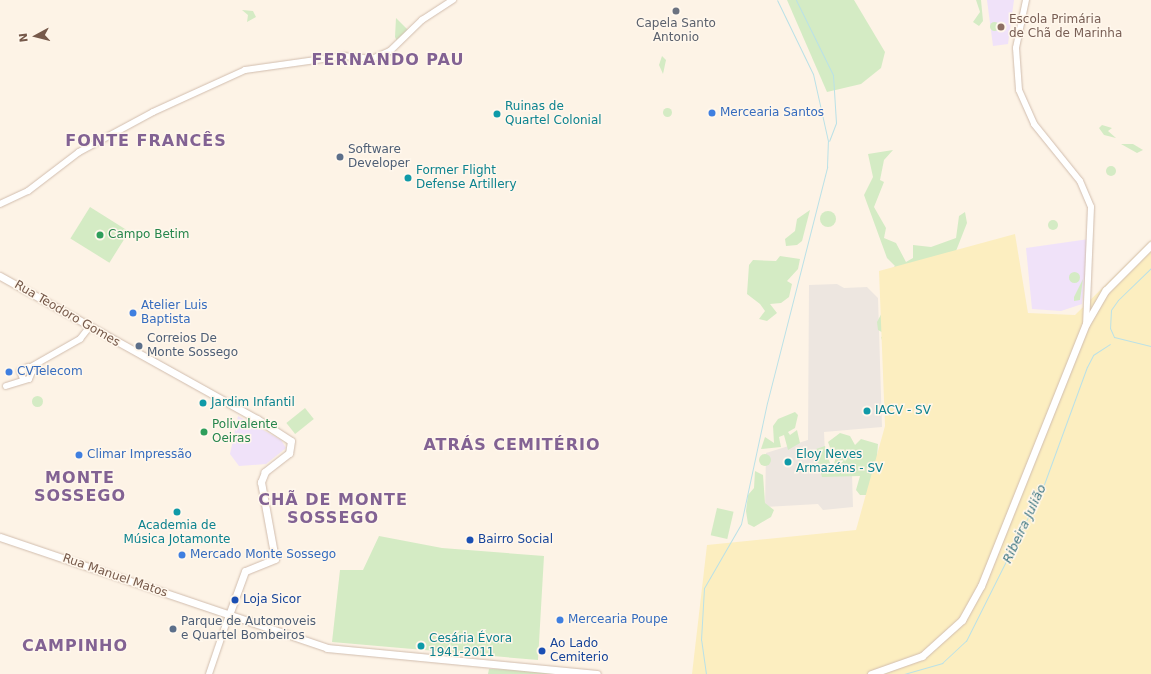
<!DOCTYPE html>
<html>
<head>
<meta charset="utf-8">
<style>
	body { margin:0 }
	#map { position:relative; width:1151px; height:674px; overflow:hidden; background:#fdf3e6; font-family:"DejaVu Sans",sans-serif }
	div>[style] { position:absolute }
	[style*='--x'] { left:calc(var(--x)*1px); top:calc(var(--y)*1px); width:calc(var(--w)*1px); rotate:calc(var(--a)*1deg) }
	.industrial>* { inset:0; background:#ede6e0 }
	.education>* { inset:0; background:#f0e2f9 }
	.green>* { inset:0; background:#d4ebc4; transform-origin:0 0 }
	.round { border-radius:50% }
	.sand>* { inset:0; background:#fceec0 }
	.stream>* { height:1px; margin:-0.5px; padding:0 0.5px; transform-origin:0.5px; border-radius:0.5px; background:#bae1e7 }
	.roads { filter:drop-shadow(0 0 1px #d1bdae) drop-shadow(0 0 1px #d1bdae) }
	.tertiary>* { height:6px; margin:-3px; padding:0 3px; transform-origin:3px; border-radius:3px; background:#fff }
	.secondary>* { height:7px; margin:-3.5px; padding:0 3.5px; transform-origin:3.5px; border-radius:3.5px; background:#fff }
	.dots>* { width:11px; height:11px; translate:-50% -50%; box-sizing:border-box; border:2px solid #fff7ec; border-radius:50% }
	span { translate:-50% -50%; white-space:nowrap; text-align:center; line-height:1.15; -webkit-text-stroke:3px #fff7ec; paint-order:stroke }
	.education-label { font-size:12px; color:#785e54 }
	.left { translate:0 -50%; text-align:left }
	.worship-label { font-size:12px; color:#5b616d }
	.culture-label { font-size:12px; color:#0d838f }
	.shop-label { font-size:12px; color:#366cbe }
	.service-label { font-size:12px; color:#4e5e75 }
	.leisure-label { font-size:12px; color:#27864d }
	.street-label { font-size:12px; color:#76594a }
	.transit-label { font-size:12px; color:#164399 }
	.water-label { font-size:13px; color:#407883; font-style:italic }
	.district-label { font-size:16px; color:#826293; font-weight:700; letter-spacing:1px }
	.north { position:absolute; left:16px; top:16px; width:40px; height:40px; -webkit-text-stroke:3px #fff7ec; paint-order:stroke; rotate:263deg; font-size:11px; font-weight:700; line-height:16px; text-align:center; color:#76594a }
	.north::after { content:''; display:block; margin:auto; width:14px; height:18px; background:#76594a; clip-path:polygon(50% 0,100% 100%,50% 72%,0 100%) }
</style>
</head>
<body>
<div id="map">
	<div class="industrial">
		<div style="clip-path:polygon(837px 284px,844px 288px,867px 287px,878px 298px,882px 427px,824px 432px,826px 474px,852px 474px,853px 507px,823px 510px,818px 504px,765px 507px,766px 453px,808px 440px,809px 285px)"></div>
	</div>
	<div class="education">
		<div style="clip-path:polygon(987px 0,1014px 0,1008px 44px,993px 46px)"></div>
		<div style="clip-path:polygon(1089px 239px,1082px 304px,1061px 311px,1032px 309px,1026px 248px)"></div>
		<div style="clip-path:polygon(238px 416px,281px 440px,286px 448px,266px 464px,239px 466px,230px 454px)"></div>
	</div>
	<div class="green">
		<div style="clip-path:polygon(787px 0,854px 0,885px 52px,881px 68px,861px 84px,827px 92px)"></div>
		<div style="clip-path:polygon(976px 0,981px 0,983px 21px,979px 26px,973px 22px,980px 12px)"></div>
		<div style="clip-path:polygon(242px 10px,253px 11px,256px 17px,247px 22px,248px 15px)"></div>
		<div style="clip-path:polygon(396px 18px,408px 30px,397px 41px,395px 37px)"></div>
		<div class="round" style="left:989.5px;top:21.5px;width:9px;height:9px"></div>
		<div style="clip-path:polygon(662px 56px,666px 60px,663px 74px,659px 65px)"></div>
		<div class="round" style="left:662.5px;top:107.5px;width:9px;height:9px"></div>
		<div style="clip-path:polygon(1102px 125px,1112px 128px,1108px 131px,1116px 138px,1104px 135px,1099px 128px)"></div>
		<div style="clip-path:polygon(1121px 144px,1133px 144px,1143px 150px,1137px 153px)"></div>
		<div style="clip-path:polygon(893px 150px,884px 160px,880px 180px,884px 182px,874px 207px,886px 228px,884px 238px,896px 243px,906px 262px,913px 258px,913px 245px,931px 247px,956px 238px,959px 216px,965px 212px,967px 223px,956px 251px,887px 355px,881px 337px,887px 335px,878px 330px,877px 322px,885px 307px,889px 271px,895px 266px,887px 258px,864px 195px,873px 177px,868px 154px)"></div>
		<div class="round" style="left:1106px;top:166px;width:10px;height:10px"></div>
		<div style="left:90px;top:207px;width:46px;height:37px;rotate:32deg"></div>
		<div style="clip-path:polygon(810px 210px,802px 241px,797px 245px,786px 246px,785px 239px,795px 231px,797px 219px)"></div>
		<div class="round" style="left:820px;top:211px;width:16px;height:16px"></div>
		<div class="round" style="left:1048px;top:220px;width:10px;height:10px"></div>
		<div style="clip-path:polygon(780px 256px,800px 259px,798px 269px,787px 281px,792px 284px,789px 297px,781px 303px,770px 304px,777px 313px,767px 321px,759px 319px,765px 311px,760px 304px,747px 294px,749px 265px,753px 260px,776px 261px)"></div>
		<div class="round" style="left:1068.5px;top:271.5px;width:11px;height:11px"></div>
		<div style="clip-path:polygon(1083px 279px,1080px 300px,1074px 301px,1074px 297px)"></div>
		<div class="round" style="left:31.5px;top:395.5px;width:11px;height:11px"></div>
		<div style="left:305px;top:408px;width:14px;height:24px;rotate:51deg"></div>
		<div style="clip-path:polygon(795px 412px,798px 415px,795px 428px,788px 432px,790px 435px,797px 430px,800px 443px,788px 450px,784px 435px,779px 437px,781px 447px,761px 449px,765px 437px,774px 443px,773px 426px,778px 419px)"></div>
		<div style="clip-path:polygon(840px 433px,850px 436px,855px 445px,861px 439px,878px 444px,874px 495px,860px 495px,856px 490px,860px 476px,822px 477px,817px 459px,821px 455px,816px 449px,825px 446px,832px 470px,837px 454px,835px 449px,832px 453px,828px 442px)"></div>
		<div class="round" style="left:759px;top:454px;width:12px;height:12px"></div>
		<div style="clip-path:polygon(755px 471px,763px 475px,765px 503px,774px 510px,771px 517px,754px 527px,748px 524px,746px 511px,748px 495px,754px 488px)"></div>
		<div style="left:717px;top:508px;width:17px;height:28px;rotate:13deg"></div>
		<div style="clip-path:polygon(379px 536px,442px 548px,544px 556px,538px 660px,332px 642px,340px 570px,363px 570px)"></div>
		<div style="clip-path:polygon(489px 669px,524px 670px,560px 674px,488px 674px)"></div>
	</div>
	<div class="sand">
		<div style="clip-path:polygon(1015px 234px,1028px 313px,1075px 315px,1151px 240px,1151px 674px,692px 674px,707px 545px,856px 530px,885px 426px,879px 271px)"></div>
	</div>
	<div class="stream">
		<div style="--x:796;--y:0;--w:84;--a:63.7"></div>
		<div style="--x:833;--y:75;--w:48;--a:86.4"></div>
		<div style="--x:836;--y:123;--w:19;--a:111"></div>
		<div style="--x:1151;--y:268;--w:46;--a:135.9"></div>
		<div style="--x:1118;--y:300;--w:12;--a:125"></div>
		<div style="--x:1111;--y:310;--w:18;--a:93"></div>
		<div style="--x:1110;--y:328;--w:10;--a:66"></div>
		<div style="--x:1114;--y:337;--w:38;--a:14"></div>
		<div style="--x:706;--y:674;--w:34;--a:-98"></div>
		<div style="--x:701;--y:640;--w:52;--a:-86.7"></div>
		<div style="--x:704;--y:588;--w:74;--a:-60"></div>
		<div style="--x:741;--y:524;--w:124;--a:-77.9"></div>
		<div style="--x:767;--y:403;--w:244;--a:-75.7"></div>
		<div style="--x:827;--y:167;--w:26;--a:-88"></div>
		<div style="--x:828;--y:141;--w:69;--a:-102.6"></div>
		<div style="--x:813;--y:74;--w:82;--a:-115.9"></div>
		<div style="--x:904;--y:674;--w:40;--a:-16"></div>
		<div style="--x:942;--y:663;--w:33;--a:-43"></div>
		<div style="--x:966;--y:641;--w:172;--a:-63.4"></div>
		<div style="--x:1043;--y:487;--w:128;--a:-69.9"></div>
		<div style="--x:1087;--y:367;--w:13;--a:-63"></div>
		<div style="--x:1093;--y:355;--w:20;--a:-33"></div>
	</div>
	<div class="roads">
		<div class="tertiary">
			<div style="--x:1026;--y:0;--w:49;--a:101.8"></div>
			<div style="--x:1016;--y:48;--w:42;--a:85.9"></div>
			<div style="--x:1019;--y:90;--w:37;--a:66"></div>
			<div style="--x:1034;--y:124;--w:73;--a:51.1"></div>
			<div style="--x:1080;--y:181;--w:28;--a:67"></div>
			<div style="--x:1091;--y:207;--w:117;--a:92.4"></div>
			<div style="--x:0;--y:204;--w:31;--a:-25"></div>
			<div style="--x:28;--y:191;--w:64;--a:-37.4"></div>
			<div style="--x:79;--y:152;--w:84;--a:-28.4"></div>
			<div style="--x:153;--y:112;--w:101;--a:-24.5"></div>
			<div style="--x:245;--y:70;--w:100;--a:-8"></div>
			<div style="--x:344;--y:56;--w:28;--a:6"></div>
			<div style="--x:372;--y:59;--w:20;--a:-24"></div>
			<div style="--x:390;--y:51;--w:45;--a:-44.1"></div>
			<div style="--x:422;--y:20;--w:37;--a:-33"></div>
			<div style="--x:29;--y:368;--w:59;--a:-29.6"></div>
			<div style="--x:80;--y:339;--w:16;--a:-52"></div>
			<div style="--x:6;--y:386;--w:24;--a:-17"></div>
			<div style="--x:29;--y:379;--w:8;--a:-67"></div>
			<div style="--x:32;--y:372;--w:6;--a:-129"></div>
			<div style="--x:28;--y:367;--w:9;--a:153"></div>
			<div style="--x:20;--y:371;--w:9;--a:69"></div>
			<div style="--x:209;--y:674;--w:62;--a:-71.3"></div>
		</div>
		<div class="secondary">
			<div style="--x:0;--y:276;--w:294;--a:29.1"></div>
			<div style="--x:257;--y:419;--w:40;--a:32.9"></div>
			<div style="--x:291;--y:441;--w:12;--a:99"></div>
			<div style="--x:289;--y:453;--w:31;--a:142"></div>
			<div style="--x:265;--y:472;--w:11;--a:112"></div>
			<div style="--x:261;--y:482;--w:78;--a:79.7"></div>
			<div style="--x:275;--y:559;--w:32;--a:158"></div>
			<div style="--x:245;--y:571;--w:47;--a:110"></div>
			<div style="--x:0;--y:537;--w:345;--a:18.7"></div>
			<div style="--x:327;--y:648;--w:271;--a:5.5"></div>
			<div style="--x:871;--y:674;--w:54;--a:-19.4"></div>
			<div style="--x:922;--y:656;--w:54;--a:-42"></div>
			<div style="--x:962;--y:620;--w:39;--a:-61"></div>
			<div style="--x:981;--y:586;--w:282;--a:-68.2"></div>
			<div style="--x:1086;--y:324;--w:39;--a:-60"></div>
			<div style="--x:1106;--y:290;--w:64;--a:-45"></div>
		</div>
	</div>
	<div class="dots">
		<div style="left:676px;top:11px;background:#6b7280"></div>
		<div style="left:1001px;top:27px;background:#8d6e63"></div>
		<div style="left:712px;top:113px;background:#3f7fe0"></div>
		<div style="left:497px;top:114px;background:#0f9aa8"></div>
		<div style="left:340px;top:157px;background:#5c6f8a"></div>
		<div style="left:408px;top:178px;background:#0f9aa8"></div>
		<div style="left:100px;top:235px;background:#2e9e5b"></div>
		<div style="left:133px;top:313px;background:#3f7fe0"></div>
		<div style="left:139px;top:346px;background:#5c6f8a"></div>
		<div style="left:9px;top:372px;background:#3f7fe0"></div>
		<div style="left:203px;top:403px;background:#0f9aa8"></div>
		<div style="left:867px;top:411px;background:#0f9aa8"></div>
		<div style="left:204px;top:432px;background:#2e9e5b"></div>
		<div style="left:79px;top:455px;background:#3f7fe0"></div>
		<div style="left:788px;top:462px;background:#0f9aa8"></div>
		<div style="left:177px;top:512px;background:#0f9aa8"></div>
		<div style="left:470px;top:540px;background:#1a4fb4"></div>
		<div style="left:182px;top:555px;background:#3f7fe0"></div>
		<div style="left:235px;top:600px;background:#1a4fb4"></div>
		<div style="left:560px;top:620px;background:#3f7fe0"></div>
		<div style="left:173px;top:629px;background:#5c6f8a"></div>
		<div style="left:421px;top:646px;background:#0f9aa8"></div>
		<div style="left:542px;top:651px;background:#1a4fb4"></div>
	</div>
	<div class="education-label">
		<span class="left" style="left:1009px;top:27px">Escola Primária<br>de Chã de Marinha</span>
	</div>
	<div class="worship-label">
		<span style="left:676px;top:31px">Capela Santo<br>Antonio</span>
	</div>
	<div class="culture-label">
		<span class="left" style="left:505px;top:114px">Ruinas de<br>Quartel Colonial</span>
		<span class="left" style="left:416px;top:178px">Former Flight<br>Defense Artillery</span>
		<span class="left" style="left:211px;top:403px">Jardim Infantil</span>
		<span class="left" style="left:875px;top:411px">IACV - SV</span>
		<span class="left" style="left:796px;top:462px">Eloy Neves<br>Armazéns - SV</span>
		<span style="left:177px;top:533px">Academia de<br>Música Jotamonte</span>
		<span class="left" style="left:429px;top:646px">Cesária Évora<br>1941-2011</span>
	</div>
	<div class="shop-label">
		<span class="left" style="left:720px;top:113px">Mercearia Santos</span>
		<span class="left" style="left:141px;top:313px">Atelier Luis<br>Baptista</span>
		<span class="left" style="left:17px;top:372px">CVTelecom</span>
		<span class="left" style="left:87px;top:455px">Climar Impressão</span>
		<span class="left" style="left:190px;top:555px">Mercado Monte Sossego</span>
		<span class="left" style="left:568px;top:620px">Mercearia Poupe</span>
	</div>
	<div class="service-label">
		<span class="left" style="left:348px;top:157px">Software<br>Developer</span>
		<span class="left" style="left:147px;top:346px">Correios De<br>Monte Sossego</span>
		<span class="left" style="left:181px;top:629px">Parque de Automoveis<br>e Quartel Bombeiros</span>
	</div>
	<div class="leisure-label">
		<span class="left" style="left:108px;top:235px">Campo Betim</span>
		<span class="left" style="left:212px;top:432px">Polivalente<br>Oeiras</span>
	</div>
	<div class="street-label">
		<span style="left:67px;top:314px;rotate:30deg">Rua Teodoro Gomes</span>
		<span style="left:115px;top:576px;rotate:19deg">Rua Manuel Matos</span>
	</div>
	<div class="transit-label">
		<span class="left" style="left:478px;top:540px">Bairro Social</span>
		<span class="left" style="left:243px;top:600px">Loja Sicor</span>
		<span class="left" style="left:550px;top:651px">Ao Lado<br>Cemiterio</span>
	</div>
	<div class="water-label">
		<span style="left:1025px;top:524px;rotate:-65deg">Ribeira Julião</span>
	</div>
	<div class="district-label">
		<span style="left:388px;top:60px">FERNANDO PAU</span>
		<span style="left:146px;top:141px">FONTE FRANCÊS</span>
		<span style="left:512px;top:445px">ATRÁS CEMITÉRIO</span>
		<span style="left:80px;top:487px">MONTE<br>SOSSEGO</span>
		<span style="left:333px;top:509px">CHÃ DE MONTE<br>SOSSEGO</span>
		<span style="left:75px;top:646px">CAMPINHO</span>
	</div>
	<div class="north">N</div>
</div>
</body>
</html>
